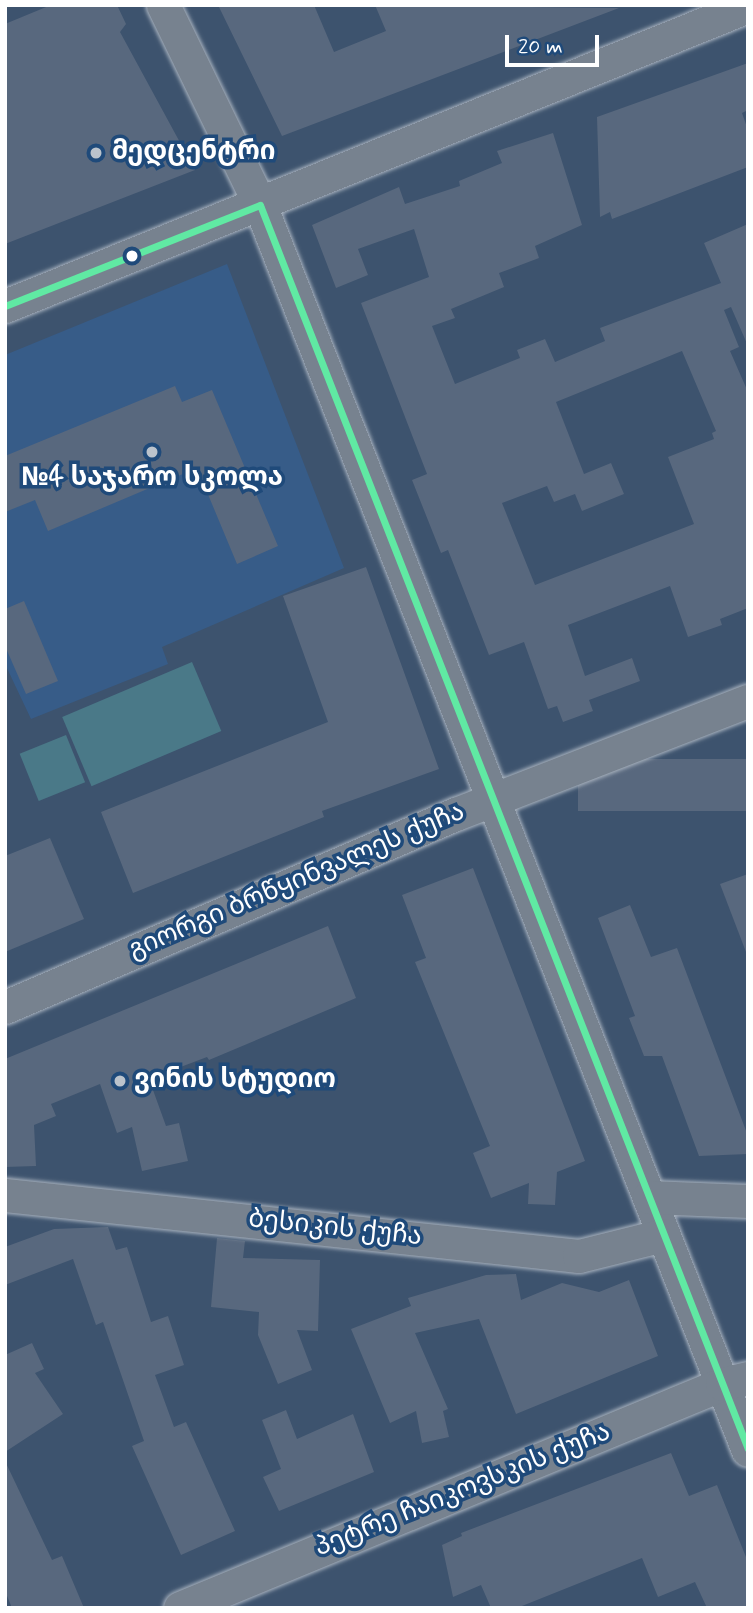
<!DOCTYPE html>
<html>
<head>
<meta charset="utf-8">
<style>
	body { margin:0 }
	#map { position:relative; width:753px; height:1613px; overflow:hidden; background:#3d536e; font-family:Mynerve,"Noto Sans Georgian",sans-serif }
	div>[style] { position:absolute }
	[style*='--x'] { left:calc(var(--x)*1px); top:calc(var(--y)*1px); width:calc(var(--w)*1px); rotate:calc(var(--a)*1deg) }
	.built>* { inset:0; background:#375c88 }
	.green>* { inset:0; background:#4a7988; transform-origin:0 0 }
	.building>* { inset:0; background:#58687e; transform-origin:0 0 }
	.roads { filter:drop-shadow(0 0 2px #a8b2be) drop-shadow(0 0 2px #a8b2be) }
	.minor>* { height:33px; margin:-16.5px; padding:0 16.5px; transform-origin:16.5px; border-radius:16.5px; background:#77828f }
	.bus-1>* { height:7px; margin:-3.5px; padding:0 3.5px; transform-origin:3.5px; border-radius:3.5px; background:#60e9a3 }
	.dots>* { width:19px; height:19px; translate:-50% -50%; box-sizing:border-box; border:4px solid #1f4a7a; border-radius:50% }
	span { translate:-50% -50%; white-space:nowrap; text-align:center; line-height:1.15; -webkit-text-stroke:7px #1f4a7a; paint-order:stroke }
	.poi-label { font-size:26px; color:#fff; font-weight:700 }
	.left { translate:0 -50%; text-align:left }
	.street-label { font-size:26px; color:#fff }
	.frame { position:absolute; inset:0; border:7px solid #fff; pointer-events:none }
	.scale { position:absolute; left:505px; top:35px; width:94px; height:32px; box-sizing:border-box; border:4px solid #fff; border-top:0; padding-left:9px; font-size:21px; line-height:24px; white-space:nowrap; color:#fff; -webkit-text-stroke:5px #1f4a7a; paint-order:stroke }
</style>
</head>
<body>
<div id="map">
	<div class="built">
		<div style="clip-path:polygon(227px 264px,344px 568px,162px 647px,168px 664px,31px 719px,5px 664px,5px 355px)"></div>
	</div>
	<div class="green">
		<div style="left:192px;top:662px;width:75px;height:141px;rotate:67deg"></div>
		<div style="left:66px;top:735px;width:51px;height:50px;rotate:68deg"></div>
	</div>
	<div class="building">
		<div style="clip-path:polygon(51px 5px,117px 5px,126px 24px,120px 32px,195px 170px,5px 244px,5px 24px)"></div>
		<div style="clip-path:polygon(218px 5px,314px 5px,334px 52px,386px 31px,375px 5px,619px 8px,282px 136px)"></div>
		<div style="clip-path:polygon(748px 63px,748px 110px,742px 113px,748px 130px,748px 167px,612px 219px,610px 212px,600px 217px,597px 117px)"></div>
		<div style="clip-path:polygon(evenodd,553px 133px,582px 225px,535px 246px,539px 258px,499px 273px,504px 287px,451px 309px,455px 318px,432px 326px,455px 384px,520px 358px,517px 350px,545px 339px,555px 362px,605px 341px,600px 328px,721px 283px,704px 243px,748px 224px,748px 346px,731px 307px,724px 310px,739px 347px,730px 351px,748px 392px,748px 608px,720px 619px,722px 625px,688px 637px,670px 586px,568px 625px,585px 676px,632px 658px,640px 681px,589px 700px,593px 711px,563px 722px,557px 706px,548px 709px,524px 642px,489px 655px,448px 550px,441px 553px,412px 480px,427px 474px,361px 303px,429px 277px,414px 229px,358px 249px,368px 275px,336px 288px,312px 225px,399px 187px,405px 204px,460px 186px,459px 181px,502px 163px,497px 151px,553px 133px,682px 351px,716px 431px,712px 433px,714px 439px,668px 457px,694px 524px,535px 585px,502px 503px,547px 486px,554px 502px,575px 494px,582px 511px,624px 494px,611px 463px,584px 474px,556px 402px,682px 351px)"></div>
		<div style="clip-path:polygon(175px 386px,182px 402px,212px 390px,278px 546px,237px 564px,197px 468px,48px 531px,35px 500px,5px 512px,5px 456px)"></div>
		<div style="clip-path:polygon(366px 567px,439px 769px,322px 811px,324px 817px,133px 893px,101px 812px,328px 722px,283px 596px)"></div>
		<div style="clip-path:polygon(24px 601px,58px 681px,26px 694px,5px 646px,5px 609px)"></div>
		<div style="left:748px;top:759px;width:52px;height:170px;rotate:90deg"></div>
		<div style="clip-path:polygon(50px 838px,84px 919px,5px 952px,5px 856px)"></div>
		<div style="clip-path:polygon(473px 868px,585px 1161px,557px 1172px,555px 1205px,528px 1204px,529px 1183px,491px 1198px,473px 1153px,490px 1146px,415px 962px,426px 958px,402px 895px)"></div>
		<div style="clip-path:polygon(748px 874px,748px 951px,746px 952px,720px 884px)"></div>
		<div style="clip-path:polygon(630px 905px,651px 957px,677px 948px,748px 1136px,748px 1154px,699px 1156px,662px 1056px,644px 1056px,629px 1018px,635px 1016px,598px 918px)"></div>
		<div style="clip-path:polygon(328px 926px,356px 998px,209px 1060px,207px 1057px,149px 1079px,166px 1126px,179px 1123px,188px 1161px,142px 1171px,132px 1127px,117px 1133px,100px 1084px,51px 1104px,56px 1116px,34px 1125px,36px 1166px,5px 1167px,5px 1059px)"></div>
		<div style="clip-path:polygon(108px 1227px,116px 1250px,127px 1247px,151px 1322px,168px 1316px,184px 1365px,155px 1375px,174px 1427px,186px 1422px,235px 1531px,181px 1555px,132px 1446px,144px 1441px,103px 1322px,96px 1325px,73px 1259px,5px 1285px,5px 1247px,54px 1229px)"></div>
		<div style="clip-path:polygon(217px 1238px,245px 1241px,243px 1258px,320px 1260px,318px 1331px,297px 1330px,312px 1370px,278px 1384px,258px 1335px,259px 1312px,211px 1307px)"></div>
		<div style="clip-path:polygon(516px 1274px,521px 1300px,562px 1283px,599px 1292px,629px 1280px,658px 1356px,516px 1414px,479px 1319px,415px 1333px,448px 1409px,443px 1411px,449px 1437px,422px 1443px,416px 1411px,390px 1423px,351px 1329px,411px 1306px,408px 1298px,486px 1275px)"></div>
		<div style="clip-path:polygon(32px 1343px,44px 1369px,35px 1373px,63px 1414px,5px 1452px,5px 1355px)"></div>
		<div style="clip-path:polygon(286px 1410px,297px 1439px,353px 1414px,374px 1472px,279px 1511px,263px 1477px,281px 1469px,262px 1420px)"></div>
		<div style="clip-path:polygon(671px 1453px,689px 1496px,717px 1485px,748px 1562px,748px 1608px,707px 1608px,695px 1582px,658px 1597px,642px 1558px,517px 1608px,491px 1608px,481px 1585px,453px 1597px,442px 1545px,462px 1536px,461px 1533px)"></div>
		<div style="clip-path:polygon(5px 1461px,52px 1560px,62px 1556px,84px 1608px,12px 1608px,5px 1591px)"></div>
	</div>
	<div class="roads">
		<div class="minor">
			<div style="--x:163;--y:5;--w:222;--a:64.1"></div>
			<div style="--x:260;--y:205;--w:1337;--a:68.6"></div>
			<div style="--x:5;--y:306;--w:801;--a:-21.99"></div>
			<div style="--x:5;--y:1007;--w:491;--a:-23.2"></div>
			<div style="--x:456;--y:814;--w:313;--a:-21.2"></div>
			<div style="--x:5;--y:1195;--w:577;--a:6.07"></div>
			<div style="--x:579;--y:1256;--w:87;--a:-14"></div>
			<div style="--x:649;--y:1197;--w:99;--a:2.3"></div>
			<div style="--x:180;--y:1608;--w:586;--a:-22.45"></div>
			<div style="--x:722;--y:1384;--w:27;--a:-13"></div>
		</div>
	</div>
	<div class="bus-1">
		<div style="--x:260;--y:205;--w:1336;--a:68.58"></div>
		<div style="--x:5;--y:306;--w:274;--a:-21.6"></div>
	</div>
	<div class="dots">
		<div style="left:96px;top:153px;background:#bbc3cc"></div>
		<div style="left:132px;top:256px;background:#fff"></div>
		<div style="left:152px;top:452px;background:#bbc3cc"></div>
		<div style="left:120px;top:1081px;background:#bbc3cc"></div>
	</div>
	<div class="poi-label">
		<span class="left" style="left:112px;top:153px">მედცენტრი</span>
		<span style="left:152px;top:479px">№4 საჯარო სკოლა</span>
		<span class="left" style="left:134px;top:1081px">ვინის სტუდიო</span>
	</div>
	<div class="street-label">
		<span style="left:297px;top:882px;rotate:-23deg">გიორგი ბრწყინვალეს ქუჩა</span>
		<span style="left:335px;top:1229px;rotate:6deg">ბესიკის ქუჩა</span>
		<span style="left:463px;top:1491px;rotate:-22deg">პეტრე ჩაიკოვსკის ქუჩა</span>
	</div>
	<div class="frame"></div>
	<div class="scale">20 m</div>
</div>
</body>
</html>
